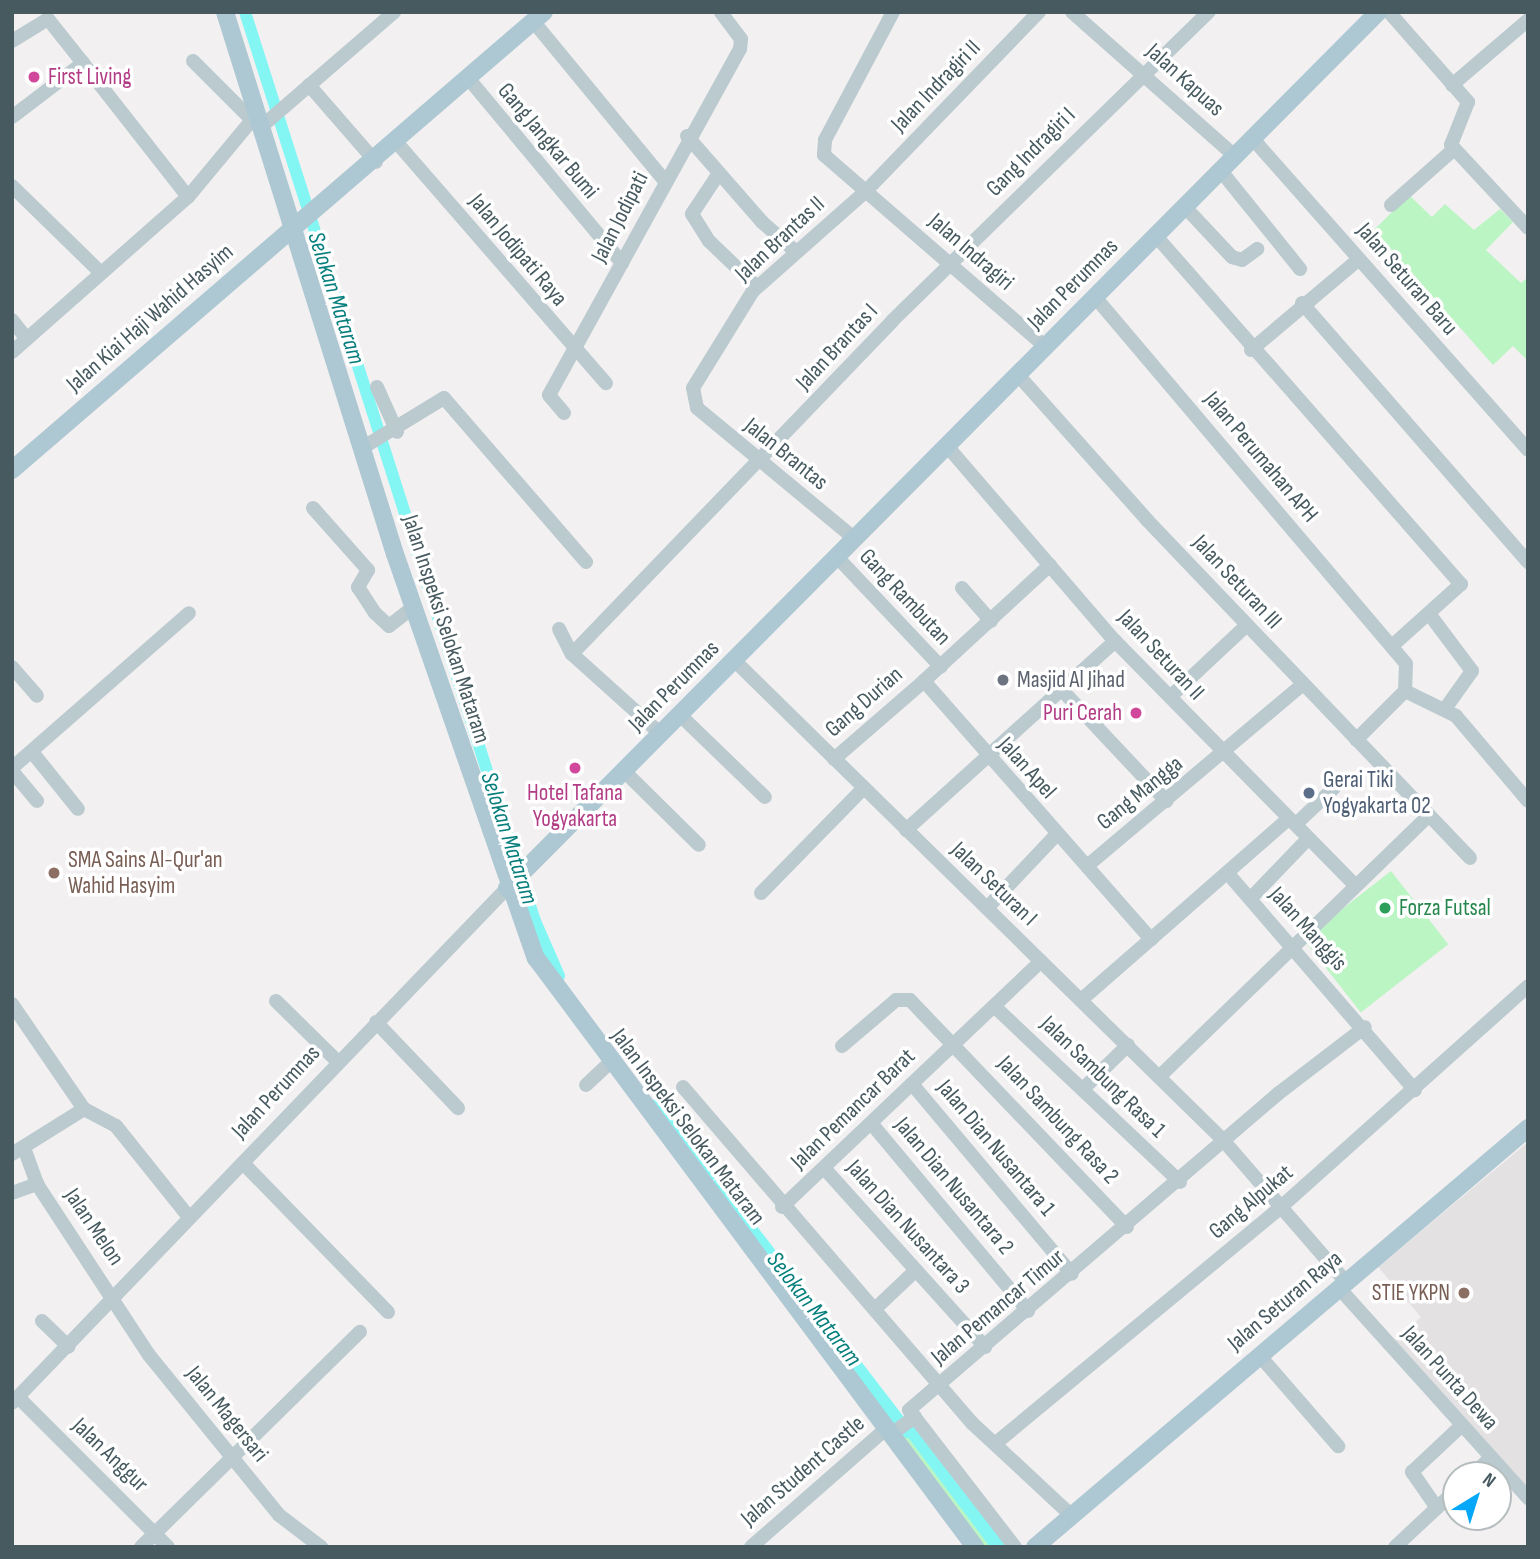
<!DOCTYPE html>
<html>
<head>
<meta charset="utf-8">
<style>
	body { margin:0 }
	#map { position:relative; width:1540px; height:1559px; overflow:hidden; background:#f3f0f1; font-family:"Sofia Sans Condensed",sans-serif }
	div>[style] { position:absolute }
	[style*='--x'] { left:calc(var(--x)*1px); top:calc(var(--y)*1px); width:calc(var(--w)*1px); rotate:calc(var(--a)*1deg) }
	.education>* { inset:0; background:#e4e1e3 }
	.green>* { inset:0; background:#bbf5c4; transform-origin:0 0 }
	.water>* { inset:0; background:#83f6f4 }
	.canal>* { height:12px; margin:-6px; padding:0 6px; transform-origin:6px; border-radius:6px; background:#83f6f4 }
	.minor>* { height:14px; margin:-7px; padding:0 7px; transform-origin:7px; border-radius:7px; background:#bacacf }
	.major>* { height:18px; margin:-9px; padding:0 9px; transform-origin:9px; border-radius:9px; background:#adc8d2 }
	.dots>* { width:19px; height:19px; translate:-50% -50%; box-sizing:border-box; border:4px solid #fff; border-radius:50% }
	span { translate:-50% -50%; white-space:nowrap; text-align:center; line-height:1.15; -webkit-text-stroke:7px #fff; paint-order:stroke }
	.hotel-label { font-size:23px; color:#b23c85 }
	.left { translate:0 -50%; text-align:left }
	.right { translate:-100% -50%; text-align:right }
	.street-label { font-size:23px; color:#465a60 }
	.worship-label { font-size:23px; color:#5b616d }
	.service-label { font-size:23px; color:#4e5e75 }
	.education-label { font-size:23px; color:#785e54 }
	.leisure-label { font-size:23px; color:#27864d }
	.water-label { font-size:24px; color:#067e7c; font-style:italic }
	.frame { position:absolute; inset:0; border:14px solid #465a60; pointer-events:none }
	.north { position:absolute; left:1442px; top:1461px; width:70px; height:70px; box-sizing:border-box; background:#fff; border:2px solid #b5bdbf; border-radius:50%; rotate:38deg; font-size:19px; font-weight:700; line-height:28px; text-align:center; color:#465a60 }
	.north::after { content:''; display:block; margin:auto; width:24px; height:32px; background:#05a7f9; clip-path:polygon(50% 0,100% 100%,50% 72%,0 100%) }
</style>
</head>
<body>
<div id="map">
	<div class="education">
		<div style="clip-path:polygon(1528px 1142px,1528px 1492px,1393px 1343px,1421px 1317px,1378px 1267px)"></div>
	</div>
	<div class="green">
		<div style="clip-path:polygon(1409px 195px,1432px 217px,1445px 204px,1474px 230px,1500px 209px,1513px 222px,1486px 250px,1521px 283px,1528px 277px,1528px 361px,1513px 346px,1493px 365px,1374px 230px)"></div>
		<div style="left:1391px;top:871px;width:93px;height:111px;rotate:52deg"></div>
		<div style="clip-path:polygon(904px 1432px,951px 1492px,990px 1547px,983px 1547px,899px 1437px)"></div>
	</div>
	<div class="water">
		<div style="clip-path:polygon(913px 1425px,1007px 1547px,990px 1547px,904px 1432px)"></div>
	</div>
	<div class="canal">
		<div style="--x:245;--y:12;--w:954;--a:72.31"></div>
		<div style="--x:535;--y:921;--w:60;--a:66.4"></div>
		<div style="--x:656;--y:1105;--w:413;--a:52.4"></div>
	</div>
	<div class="minor">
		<div style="--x:893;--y:12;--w:145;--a:118"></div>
		<div style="--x:825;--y:140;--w:15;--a:94"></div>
		<div style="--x:824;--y:155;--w:294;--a:40.9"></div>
		<div style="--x:1072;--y:12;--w:217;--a:41.5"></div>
		<div style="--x:1389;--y:12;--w:120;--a:48.7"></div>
		<div style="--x:1468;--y:102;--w:46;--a:111.6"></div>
		<div style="--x:1451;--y:145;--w:113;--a:47.1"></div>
		<div style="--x:533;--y:21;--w:206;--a:50.5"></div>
		<div style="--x:12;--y:41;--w:42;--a:-31.4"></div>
		<div style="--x:48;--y:19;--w:56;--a:51.5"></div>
		<div style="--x:83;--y:63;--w:89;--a:142.7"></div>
		<div style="--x:193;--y:61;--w:81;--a:45"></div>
		<div style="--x:83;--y:63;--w:170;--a:51.9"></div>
		<div style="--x:468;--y:78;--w:241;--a:50.2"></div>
		<div style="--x:309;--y:85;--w:102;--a:49"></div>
		<div style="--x:1452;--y:85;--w:100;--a:-40.5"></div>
		<div style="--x:261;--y:127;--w:176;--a:-40.8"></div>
		<div style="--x:687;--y:136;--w:114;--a:48.9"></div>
		<div style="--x:762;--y:222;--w:44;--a:41.3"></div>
		<div style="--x:1253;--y:139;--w:415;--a:48.5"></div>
		<div style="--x:398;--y:144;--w:317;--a:49"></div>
		<div style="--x:1221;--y:171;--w:126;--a:51.1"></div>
		<div style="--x:719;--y:173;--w:49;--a:123.4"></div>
		<div style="--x:692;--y:214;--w:32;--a:58"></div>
		<div style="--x:709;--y:241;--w:66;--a:43.8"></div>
		<div style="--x:12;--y:186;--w:123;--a:44.3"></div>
		<div style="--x:1391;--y:205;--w:84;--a:-41.6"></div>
		<div style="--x:1185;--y:207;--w:69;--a:46.8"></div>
		<div style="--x:1232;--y:257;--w:10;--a:17"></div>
		<div style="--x:1242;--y:260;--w:19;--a:-36"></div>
		<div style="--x:1156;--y:236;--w:463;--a:48.8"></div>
		<div style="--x:1461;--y:584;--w:93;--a:138.1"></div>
		<div style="--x:1095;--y:297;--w:481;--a:49.7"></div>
		<div style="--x:1406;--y:664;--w:27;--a:92"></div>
		<div style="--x:1405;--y:691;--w:69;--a:135"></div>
		<div style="--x:1302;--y:303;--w:344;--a:48.9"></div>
		<div style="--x:12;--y:320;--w:24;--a:52"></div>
		<div style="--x:1251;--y:350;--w:141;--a:-40.1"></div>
		<div style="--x:12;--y:352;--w:235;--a:-41.4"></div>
		<div style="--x:188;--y:197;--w:108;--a:-50.3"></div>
		<div style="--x:1018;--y:375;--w:195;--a:48.3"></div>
		<div style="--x:1148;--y:521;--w:466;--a:46.3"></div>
		<div style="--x:377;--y:387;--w:49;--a:66"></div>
		<div style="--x:564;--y:413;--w:23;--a:-130"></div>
		<div style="--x:549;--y:395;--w:395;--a:-61.1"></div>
		<div style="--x:740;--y:49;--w:10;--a:-84"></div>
		<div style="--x:741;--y:39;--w:34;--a:-127"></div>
		<div style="--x:947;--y:446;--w:257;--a:49.3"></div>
		<div style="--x:1115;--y:641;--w:341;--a:45.5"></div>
		<div style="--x:362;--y:448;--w:96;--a:-31.4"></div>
		<div style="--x:444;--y:398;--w:217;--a:49.1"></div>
		<div style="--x:313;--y:508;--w:83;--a:48.4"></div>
		<div style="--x:368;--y:570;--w:20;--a:120"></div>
		<div style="--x:358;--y:587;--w:31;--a:57"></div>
		<div style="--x:375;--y:613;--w:19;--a:43"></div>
		<div style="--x:389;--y:626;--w:31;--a:-38"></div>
		<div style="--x:855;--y:539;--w:205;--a:-140.3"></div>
		<div style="--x:697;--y:408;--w:20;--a:-101"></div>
		<div style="--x:693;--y:388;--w:114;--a:-58.3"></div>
		<div style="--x:753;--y:291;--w:151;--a:-41.5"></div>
		<div style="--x:866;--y:191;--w:249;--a:-46"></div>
		<div style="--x:837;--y:557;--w:151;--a:46.6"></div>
		<div style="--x:1050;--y:565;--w:171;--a:137.4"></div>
		<div style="--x:924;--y:681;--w:344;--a:48.7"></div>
		<div style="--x:1151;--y:939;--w:93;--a:138.9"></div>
		<div style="--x:962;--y:588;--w:44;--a:48.7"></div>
		<div style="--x:1430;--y:615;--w:70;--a:53.1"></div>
		<div style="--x:1472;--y:671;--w:47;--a:125.4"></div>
		<div style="--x:559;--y:629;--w:28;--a:63"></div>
		<div style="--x:572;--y:654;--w:120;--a:42"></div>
		<div style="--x:572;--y:654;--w:462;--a:-46.1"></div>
		<div style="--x:892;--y:321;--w:443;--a:-44.3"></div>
		<div style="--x:734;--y:660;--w:685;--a:44.47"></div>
		<div style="--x:1223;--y:1140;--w:188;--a:49.1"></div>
		<div style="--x:12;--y:667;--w:38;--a:49"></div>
		<div style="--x:1061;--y:689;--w:154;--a:46.8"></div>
		<div style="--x:1405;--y:691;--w:57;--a:26.1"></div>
		<div style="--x:1456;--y:716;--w:111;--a:49.7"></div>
		<div style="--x:1170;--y:697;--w:105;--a:-43.1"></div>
		<div style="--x:680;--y:715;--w:118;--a:44"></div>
		<div style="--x:32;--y:752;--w:73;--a:51.1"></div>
		<div style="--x:834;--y:759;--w:119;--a:-40.9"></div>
		<div style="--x:12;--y:768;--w:235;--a:-41.2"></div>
		<div style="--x:12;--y:771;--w:39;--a:50"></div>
		<div style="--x:624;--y:771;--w:105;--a:44.6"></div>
		<div style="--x:1296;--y:824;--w:52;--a:-43.5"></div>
		<div style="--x:906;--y:830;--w:282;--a:-42.1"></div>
		<div style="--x:1087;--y:866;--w:281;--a:-40.1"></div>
		<div style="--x:1230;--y:876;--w:283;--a:49.2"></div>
		<div style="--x:761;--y:893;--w:147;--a:-45.6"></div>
		<div style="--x:1251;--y:898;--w:75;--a:-46.1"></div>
		<div style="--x:987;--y:908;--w:100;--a:-46.6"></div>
		<div style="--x:1151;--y:939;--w:182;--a:-41.2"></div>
		<div style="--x:276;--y:1001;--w:87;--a:44.5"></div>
		<div style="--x:12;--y:1004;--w:127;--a:55.6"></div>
		<div style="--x:84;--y:1109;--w:85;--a:148"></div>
		<div style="--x:994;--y:1006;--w:256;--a:43.4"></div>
		<div style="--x:376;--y:1022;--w:119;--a:46.4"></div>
		<div style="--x:842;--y:1046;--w:71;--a:-40.4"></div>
		<div style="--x:896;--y:1000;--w:14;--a:0"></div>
		<div style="--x:910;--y:1000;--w:314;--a:46.3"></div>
		<div style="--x:1159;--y:1077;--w:376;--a:-44.1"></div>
		<div style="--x:912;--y:1084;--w:248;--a:49.9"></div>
		<div style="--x:586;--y:1085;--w:33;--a:-43"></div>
		<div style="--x:683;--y:1087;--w:443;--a:49.3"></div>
		<div style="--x:972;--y:1423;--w:137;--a:42.9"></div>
		<div style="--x:1083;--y:1089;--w:63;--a:-44.4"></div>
		<div style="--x:84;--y:1109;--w:36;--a:28"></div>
		<div style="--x:116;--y:1126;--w:117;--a:51.3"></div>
		<div style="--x:871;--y:1123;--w:245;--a:50.1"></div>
		<div style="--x:24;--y:1148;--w:38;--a:70"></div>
		<div style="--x:37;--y:1184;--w:204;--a:56.8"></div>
		<div style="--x:149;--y:1355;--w:206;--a:50.9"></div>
		<div style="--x:279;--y:1515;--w:53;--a:37.3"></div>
		<div style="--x:243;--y:1163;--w:208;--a:45.8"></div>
		<div style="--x:824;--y:1168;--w:241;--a:48"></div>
		<div style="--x:12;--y:1193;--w:27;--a:-20"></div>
		<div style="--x:782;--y:1207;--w:357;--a:-43.5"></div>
		<div style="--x:1339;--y:1288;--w:283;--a:48"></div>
		<div style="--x:876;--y:1308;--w:55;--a:-43.5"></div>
		<div style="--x:42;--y:1321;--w:37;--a:44"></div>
		<div style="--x:1259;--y:1355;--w:121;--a:49"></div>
		<div style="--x:18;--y:1397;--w:212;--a:45"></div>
		<div style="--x:12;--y:1403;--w:714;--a:-46.13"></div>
		<div style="--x:890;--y:1435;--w:31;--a:-36"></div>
		<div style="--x:996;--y:1443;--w:370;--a:-39.6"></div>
		<div style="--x:1281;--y:1207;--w:331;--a:-41.8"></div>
		<div style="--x:1472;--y:1475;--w:26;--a:-43"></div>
		<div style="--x:1437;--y:1508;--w:44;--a:-124.8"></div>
		<div style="--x:1412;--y:1472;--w:66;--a:-43.2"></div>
		<div style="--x:141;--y:1547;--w:307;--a:-44.5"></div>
		<div style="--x:751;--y:1547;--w:179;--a:-41.2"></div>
		<div style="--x:1015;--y:1547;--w:173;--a:-127.7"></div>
		<div style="--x:909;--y:1410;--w:487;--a:-40.6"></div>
		<div style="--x:1279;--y:1093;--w:108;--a:-37.5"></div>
		<div style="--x:1395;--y:1547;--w:83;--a:-43.1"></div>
	</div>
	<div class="major">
		<div style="--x:225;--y:12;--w:568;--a:72.59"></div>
		<div style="--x:395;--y:554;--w:428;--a:70.8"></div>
		<div style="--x:536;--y:958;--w:735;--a:53.3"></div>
		<div style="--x:12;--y:470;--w:702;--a:-40.73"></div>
		<div style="--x:507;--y:888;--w:1235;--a:-45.16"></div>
		<div style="--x:1035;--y:1547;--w:647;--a:-40.36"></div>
	</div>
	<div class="dots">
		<div style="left:34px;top:77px;background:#d1479c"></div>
		<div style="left:1003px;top:680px;background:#6b7280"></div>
		<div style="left:1136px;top:713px;background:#d1479c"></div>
		<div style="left:575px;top:768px;background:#d1479c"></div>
		<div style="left:1309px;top:793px;background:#5c6f8a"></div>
		<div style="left:54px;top:873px;background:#8d6e63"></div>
		<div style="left:1385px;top:908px;background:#2e9e5b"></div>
		<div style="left:1464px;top:1293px;background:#8d6e63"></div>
	</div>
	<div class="hotel-label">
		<span class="left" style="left:48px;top:77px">First Living</span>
		<span class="right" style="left:1122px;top:713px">Puri Cerah</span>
		<span style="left:575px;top:806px">Hotel Tafana<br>Yogyakarta</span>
	</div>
	<div class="street-label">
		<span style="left:1185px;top:80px;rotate:42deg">Jalan Kapuas</span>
		<span style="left:936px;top:86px;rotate:-46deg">Jalan Indragiri II</span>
		<span style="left:548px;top:141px;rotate:50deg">Gang Jangkar Bumi</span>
		<span style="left:1031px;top:152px;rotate:-45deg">Gang Indragiri I</span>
		<span style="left:620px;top:217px;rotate:-63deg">Jalan Jodipati</span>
		<span style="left:780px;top:239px;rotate:-43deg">Jalan Brantas II</span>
		<span style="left:518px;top:250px;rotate:50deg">Jalan Jodipati Raya</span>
		<span style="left:971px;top:252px;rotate:41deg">Jalan Indragiri</span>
		<span style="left:1407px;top:279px;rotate:49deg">Jalan Seturan Baru</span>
		<span style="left:1073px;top:284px;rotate:-45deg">Jalan Perumnas</span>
		<span style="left:150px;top:318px;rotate:-41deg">Jalan Kiai Haji Wahid Hasyim</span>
		<span style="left:837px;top:347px;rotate:-47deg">Jalan Brantas I</span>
		<span style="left:786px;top:454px;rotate:39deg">Jalan Brantas</span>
		<span style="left:1261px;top:457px;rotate:50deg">Jalan Perumahan APH</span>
		<span style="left:1237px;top:582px;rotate:47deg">Jalan Seturan III</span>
		<span style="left:905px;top:597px;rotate:47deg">Gang Rambutan</span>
		<span style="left:446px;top:629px;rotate:72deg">Jalan Inspeksi Selokan Mataram</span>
		<span style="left:1161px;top:655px;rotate:47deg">Jalan Seturan II</span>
		<span style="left:674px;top:686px;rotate:-45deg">Jalan Perumnas</span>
		<span style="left:864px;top:702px;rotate:-41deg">Gang Durian</span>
		<span style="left:1027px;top:768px;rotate:48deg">Jalan Apel</span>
		<span style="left:1140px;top:793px;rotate:-39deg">Gang Mangga</span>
		<span style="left:994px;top:884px;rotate:44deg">Jalan Seturan I</span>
		<span style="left:1308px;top:929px;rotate:48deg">Jalan Manggis</span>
		<span style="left:1103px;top:1077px;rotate:44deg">Jalan Sambung Rasa 1</span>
		<span style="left:276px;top:1092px;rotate:-47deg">Jalan Perumnas</span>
		<span style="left:853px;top:1109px;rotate:-44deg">Jalan Pemancar Barat</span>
		<span style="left:1058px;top:1120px;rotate:47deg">Jalan Sambung Rasa 2</span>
		<span style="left:688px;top:1127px;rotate:53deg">Jalan Inspeksi Selokan Mataram</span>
		<span style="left:996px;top:1148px;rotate:50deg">Jalan Dian Nusantara 1</span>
		<span style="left:954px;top:1186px;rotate:50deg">Jalan Dian Nusantara 2</span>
		<span style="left:1251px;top:1202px;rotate:-40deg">Gang Alpukat</span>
		<span style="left:94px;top:1227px;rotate:56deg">Jalan Melon</span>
		<span style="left:908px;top:1227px;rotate:48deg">Jalan Dian Nusantara 3</span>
		<span style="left:1285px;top:1301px;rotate:-40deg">Jalan Seturan Raya</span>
		<span style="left:998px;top:1307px;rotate:-40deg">Jalan Pemancar Timur</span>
		<span style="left:1450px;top:1378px;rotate:48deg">Jalan Punta Dewa</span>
		<span style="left:227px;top:1414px;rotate:51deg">Jalan Magersari</span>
		<span style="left:110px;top:1455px;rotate:44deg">Jalan Anggur</span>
		<span style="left:803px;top:1471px;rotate:-41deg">Jalan Student Castle</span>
	</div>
	<div class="worship-label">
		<span class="left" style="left:1017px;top:680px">Masjid Al Jihad</span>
	</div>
	<div class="service-label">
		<span class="left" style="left:1323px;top:793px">Gerai Tiki<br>Yogyakarta 02</span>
	</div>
	<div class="education-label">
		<span class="left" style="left:68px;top:873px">SMA Sains Al-Qur'an<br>Wahid Hasyim</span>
		<span class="right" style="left:1450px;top:1293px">STIE YKPN</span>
	</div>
	<div class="leisure-label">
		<span class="left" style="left:1399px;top:908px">Forza Futsal</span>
	</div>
	<div class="water-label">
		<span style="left:336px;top:298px;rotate:72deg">Selokan Mataram</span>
		<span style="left:509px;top:838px;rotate:72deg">Selokan Mataram</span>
		<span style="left:814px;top:1309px;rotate:52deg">Selokan Mataram</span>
	</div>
	<div class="frame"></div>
	<div class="north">N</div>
</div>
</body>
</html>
